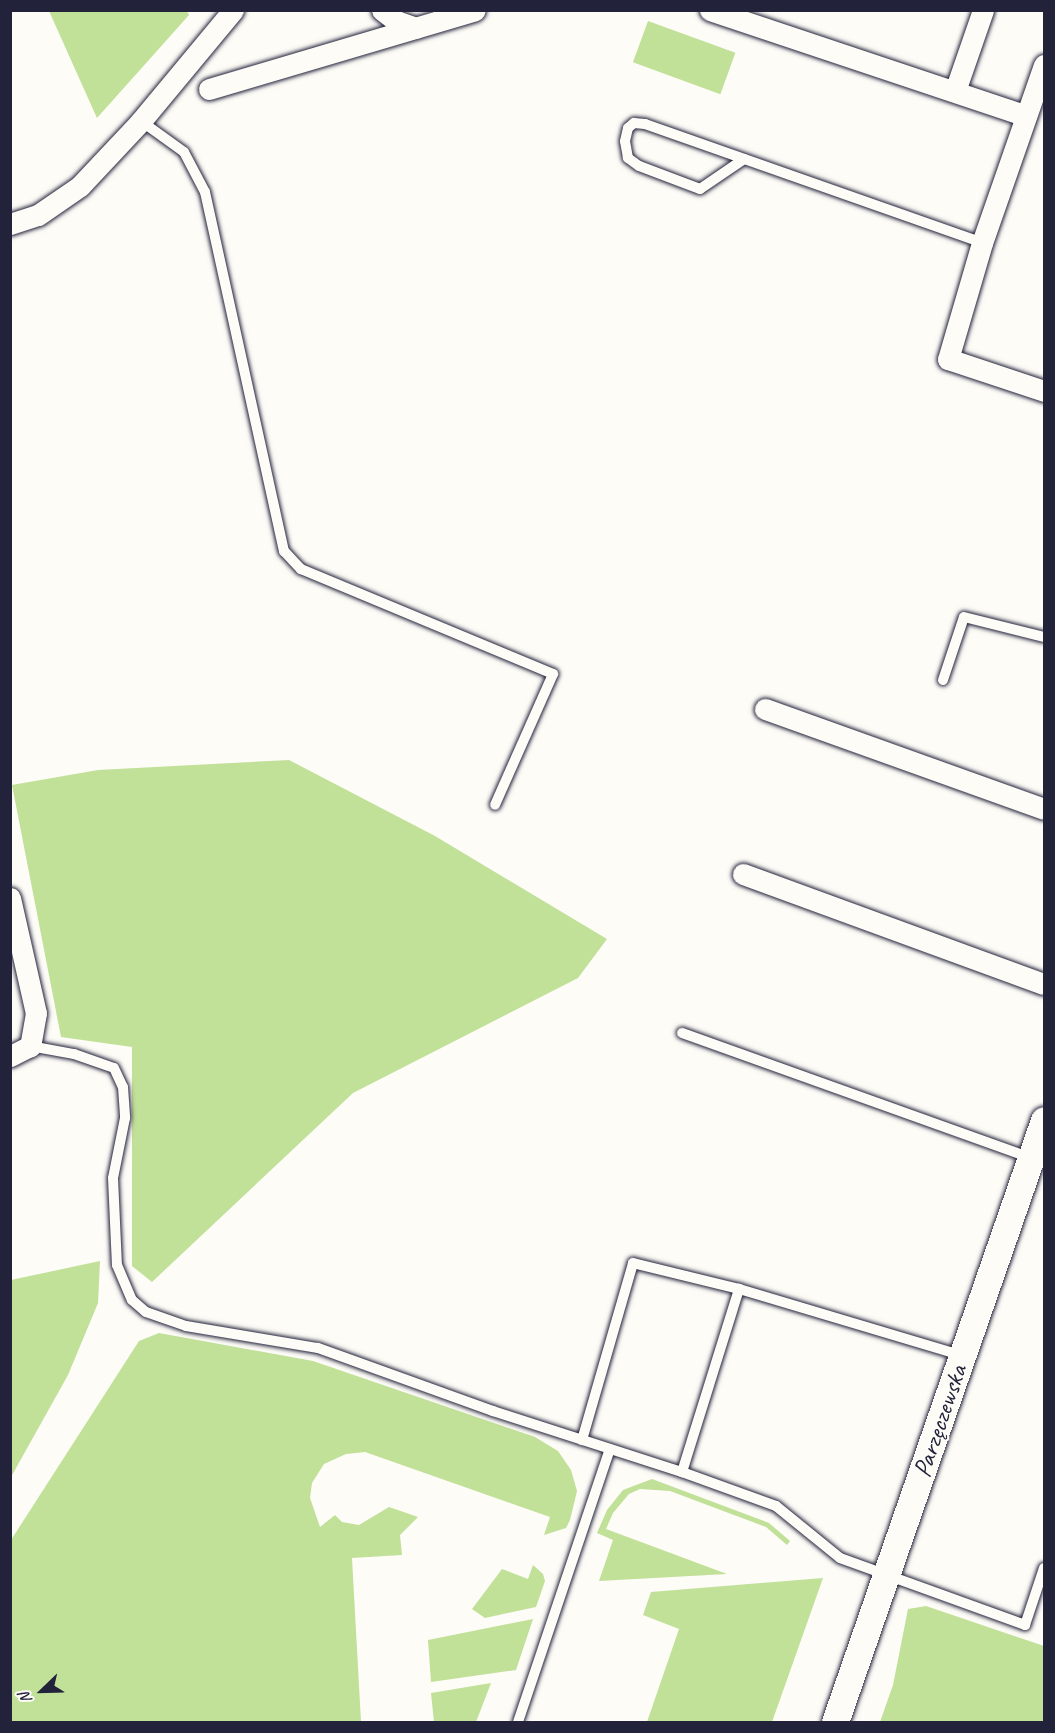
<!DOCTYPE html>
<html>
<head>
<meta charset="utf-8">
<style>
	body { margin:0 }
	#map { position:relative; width:1055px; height:1733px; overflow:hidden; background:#fdfcf7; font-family:Caveat,sans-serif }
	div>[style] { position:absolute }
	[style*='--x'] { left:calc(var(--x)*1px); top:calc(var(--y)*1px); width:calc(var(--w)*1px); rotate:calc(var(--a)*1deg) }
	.green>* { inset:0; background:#c1e098; transform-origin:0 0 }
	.roads { filter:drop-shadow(0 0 2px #22223b) drop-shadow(0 0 2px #22223b) }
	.service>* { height:10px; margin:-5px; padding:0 5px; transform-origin:5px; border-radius:5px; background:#fdfcf7 }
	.minor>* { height:21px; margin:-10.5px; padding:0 10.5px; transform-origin:10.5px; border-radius:10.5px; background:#fdfcf7 }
	.tertiary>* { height:27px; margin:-13.5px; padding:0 13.5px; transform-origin:13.5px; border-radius:13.5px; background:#fdfcf7 }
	span { translate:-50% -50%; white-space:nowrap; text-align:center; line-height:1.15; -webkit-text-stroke:4.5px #fdfcf7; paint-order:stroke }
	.street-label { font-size:26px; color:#22223b }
	.frame { position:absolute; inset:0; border:12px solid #22223b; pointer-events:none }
	.north { position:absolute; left:12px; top:1661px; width:60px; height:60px; -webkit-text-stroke:4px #fdfcf7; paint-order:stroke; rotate:247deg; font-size:16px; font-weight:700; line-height:24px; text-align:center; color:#22223b }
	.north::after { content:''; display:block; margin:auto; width:21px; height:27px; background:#22223b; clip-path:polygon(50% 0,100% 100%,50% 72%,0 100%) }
</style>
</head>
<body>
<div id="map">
	<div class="green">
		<div style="clip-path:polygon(187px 11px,189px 15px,97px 118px,49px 11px)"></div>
		<div style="left:648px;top:21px;width:93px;height:44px;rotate:20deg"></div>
		<div style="clip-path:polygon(289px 760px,435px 836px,607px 939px,578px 978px,353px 1093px,152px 1282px,132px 1266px,132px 1047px,61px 1037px,12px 785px,98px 770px)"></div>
		<div style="clip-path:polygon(100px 1261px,98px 1303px,68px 1375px,11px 1477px,11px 1280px)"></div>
		<div style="clip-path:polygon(159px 1333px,313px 1361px,535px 1437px,558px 1451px,571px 1470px,577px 1491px,570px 1520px,566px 1528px,544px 1535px,550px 1517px,365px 1452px,346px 1454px,324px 1464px,312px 1483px,310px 1498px,320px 1527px,335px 1515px,342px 1522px,359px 1525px,389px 1507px,418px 1517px,400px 1535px,402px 1555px,352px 1558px,361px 1722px,11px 1722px,11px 1540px,139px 1341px)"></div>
		<div style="clip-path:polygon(652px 1479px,769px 1523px,790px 1541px,787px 1545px,766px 1527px,670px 1491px,640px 1489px,629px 1494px,613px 1513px,606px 1529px,727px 1574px,599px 1581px,613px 1540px,597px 1533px,607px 1510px,623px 1490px)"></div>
		<div style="clip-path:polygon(533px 1565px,543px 1574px,545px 1581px,536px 1607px,485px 1618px,472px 1609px,502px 1569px,528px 1579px)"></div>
		<div style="clip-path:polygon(823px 1578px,772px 1722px,647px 1722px,679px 1629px,643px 1615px,651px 1592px)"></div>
		<div style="clip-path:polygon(926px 1606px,1044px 1646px,1044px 1722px,880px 1722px,893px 1685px,908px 1609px)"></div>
		<div style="clip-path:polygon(533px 1619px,516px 1670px,431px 1682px,428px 1640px)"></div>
		<div style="clip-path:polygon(491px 1683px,476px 1722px,434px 1722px,431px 1693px)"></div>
	</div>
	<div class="roads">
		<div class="service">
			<div style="--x:141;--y:121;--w:53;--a:35.8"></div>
			<div style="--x:184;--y:152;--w:45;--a:62.3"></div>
			<div style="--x:205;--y:192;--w:368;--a:77.6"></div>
			<div style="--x:284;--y:551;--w:25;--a:47"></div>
			<div style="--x:301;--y:569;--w:273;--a:22.6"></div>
			<div style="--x:553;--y:674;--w:143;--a:113.9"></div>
			<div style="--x:744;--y:159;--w:53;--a:145.7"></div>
			<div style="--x:700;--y:189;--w:65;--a:-159.3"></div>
			<div style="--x:639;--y:166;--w:14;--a:-144"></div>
			<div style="--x:628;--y:158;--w:17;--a:-100"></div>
			<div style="--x:625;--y:141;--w:13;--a:-77"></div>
			<div style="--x:628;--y:128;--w:8;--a:-40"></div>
			<div style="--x:634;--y:123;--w:11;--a:5"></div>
			<div style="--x:645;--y:124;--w:357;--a:19.4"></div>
			<div style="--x:943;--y:680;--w:66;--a:-71.6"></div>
			<div style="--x:964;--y:617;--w:82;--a:14"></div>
			<div style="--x:682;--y:1033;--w:371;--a:19.7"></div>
			<div style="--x:30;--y:1046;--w:45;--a:10.3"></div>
			<div style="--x:74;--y:1054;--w:42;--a:19.3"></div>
			<div style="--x:114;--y:1068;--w:21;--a:65"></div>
			<div style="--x:123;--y:1087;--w:31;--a:86"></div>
			<div style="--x:125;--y:1118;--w:61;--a:101.3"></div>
			<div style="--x:113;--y:1178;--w:87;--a:87.4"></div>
			<div style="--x:117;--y:1265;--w:38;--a:67"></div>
			<div style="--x:132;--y:1300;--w:18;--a:41"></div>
			<div style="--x:146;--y:1312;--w:42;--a:19.3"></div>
			<div style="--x:186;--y:1326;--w:134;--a:9.5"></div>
			<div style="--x:318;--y:1348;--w:186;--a:19.8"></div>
			<div style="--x:493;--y:1411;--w:199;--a:17.9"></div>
			<div style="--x:682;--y:1472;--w:100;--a:19.9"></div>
			<div style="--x:776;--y:1506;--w:82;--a:39.1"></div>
			<div style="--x:840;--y:1558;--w:197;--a:19.9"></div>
			<div style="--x:1025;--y:1625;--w:60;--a:-71.6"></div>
			<div style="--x:582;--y:1440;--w:184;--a:-73.9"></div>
			<div style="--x:633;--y:1263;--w:109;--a:13.8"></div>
			<div style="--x:739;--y:1289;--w:232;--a:16.6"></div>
			<div style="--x:682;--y:1472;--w:192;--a:-72.7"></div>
			<div style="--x:518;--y:1722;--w:288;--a:-71.4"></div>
		</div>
		<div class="minor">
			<div style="--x:382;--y:10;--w:18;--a:38"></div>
			<div style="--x:396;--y:21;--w:21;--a:19"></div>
			<div style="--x:710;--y:10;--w:333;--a:18.5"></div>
			<div style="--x:1044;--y:65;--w:188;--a:109.2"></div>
			<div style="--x:982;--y:243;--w:121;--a:106.3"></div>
			<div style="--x:948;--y:359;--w:101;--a:18.4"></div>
			<div style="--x:209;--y:89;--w:277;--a:-16.5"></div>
			<div style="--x:955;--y:91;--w:86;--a:-70.9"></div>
			<div style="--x:10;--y:224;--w:29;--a:-18"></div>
			<div style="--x:38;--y:215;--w:51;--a:-34.6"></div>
			<div style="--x:80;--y:186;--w:89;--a:-46.8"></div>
			<div style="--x:141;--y:121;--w:144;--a:-50.3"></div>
			<div style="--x:765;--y:709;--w:296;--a:19.7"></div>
			<div style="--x:743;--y:874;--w:320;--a:20.1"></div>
			<div style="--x:10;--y:898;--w:118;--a:77.3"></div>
			<div style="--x:36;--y:1013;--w:34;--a:100"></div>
			<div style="--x:30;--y:1046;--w:22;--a:153"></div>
		</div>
		<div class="tertiary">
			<div style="--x:835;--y:1722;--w:637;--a:-70.85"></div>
		</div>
	</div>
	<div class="street-label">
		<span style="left:940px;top:1421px;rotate:-71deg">Parzęczewska</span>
	</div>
	<div class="frame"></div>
	<div class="north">N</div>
</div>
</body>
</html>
